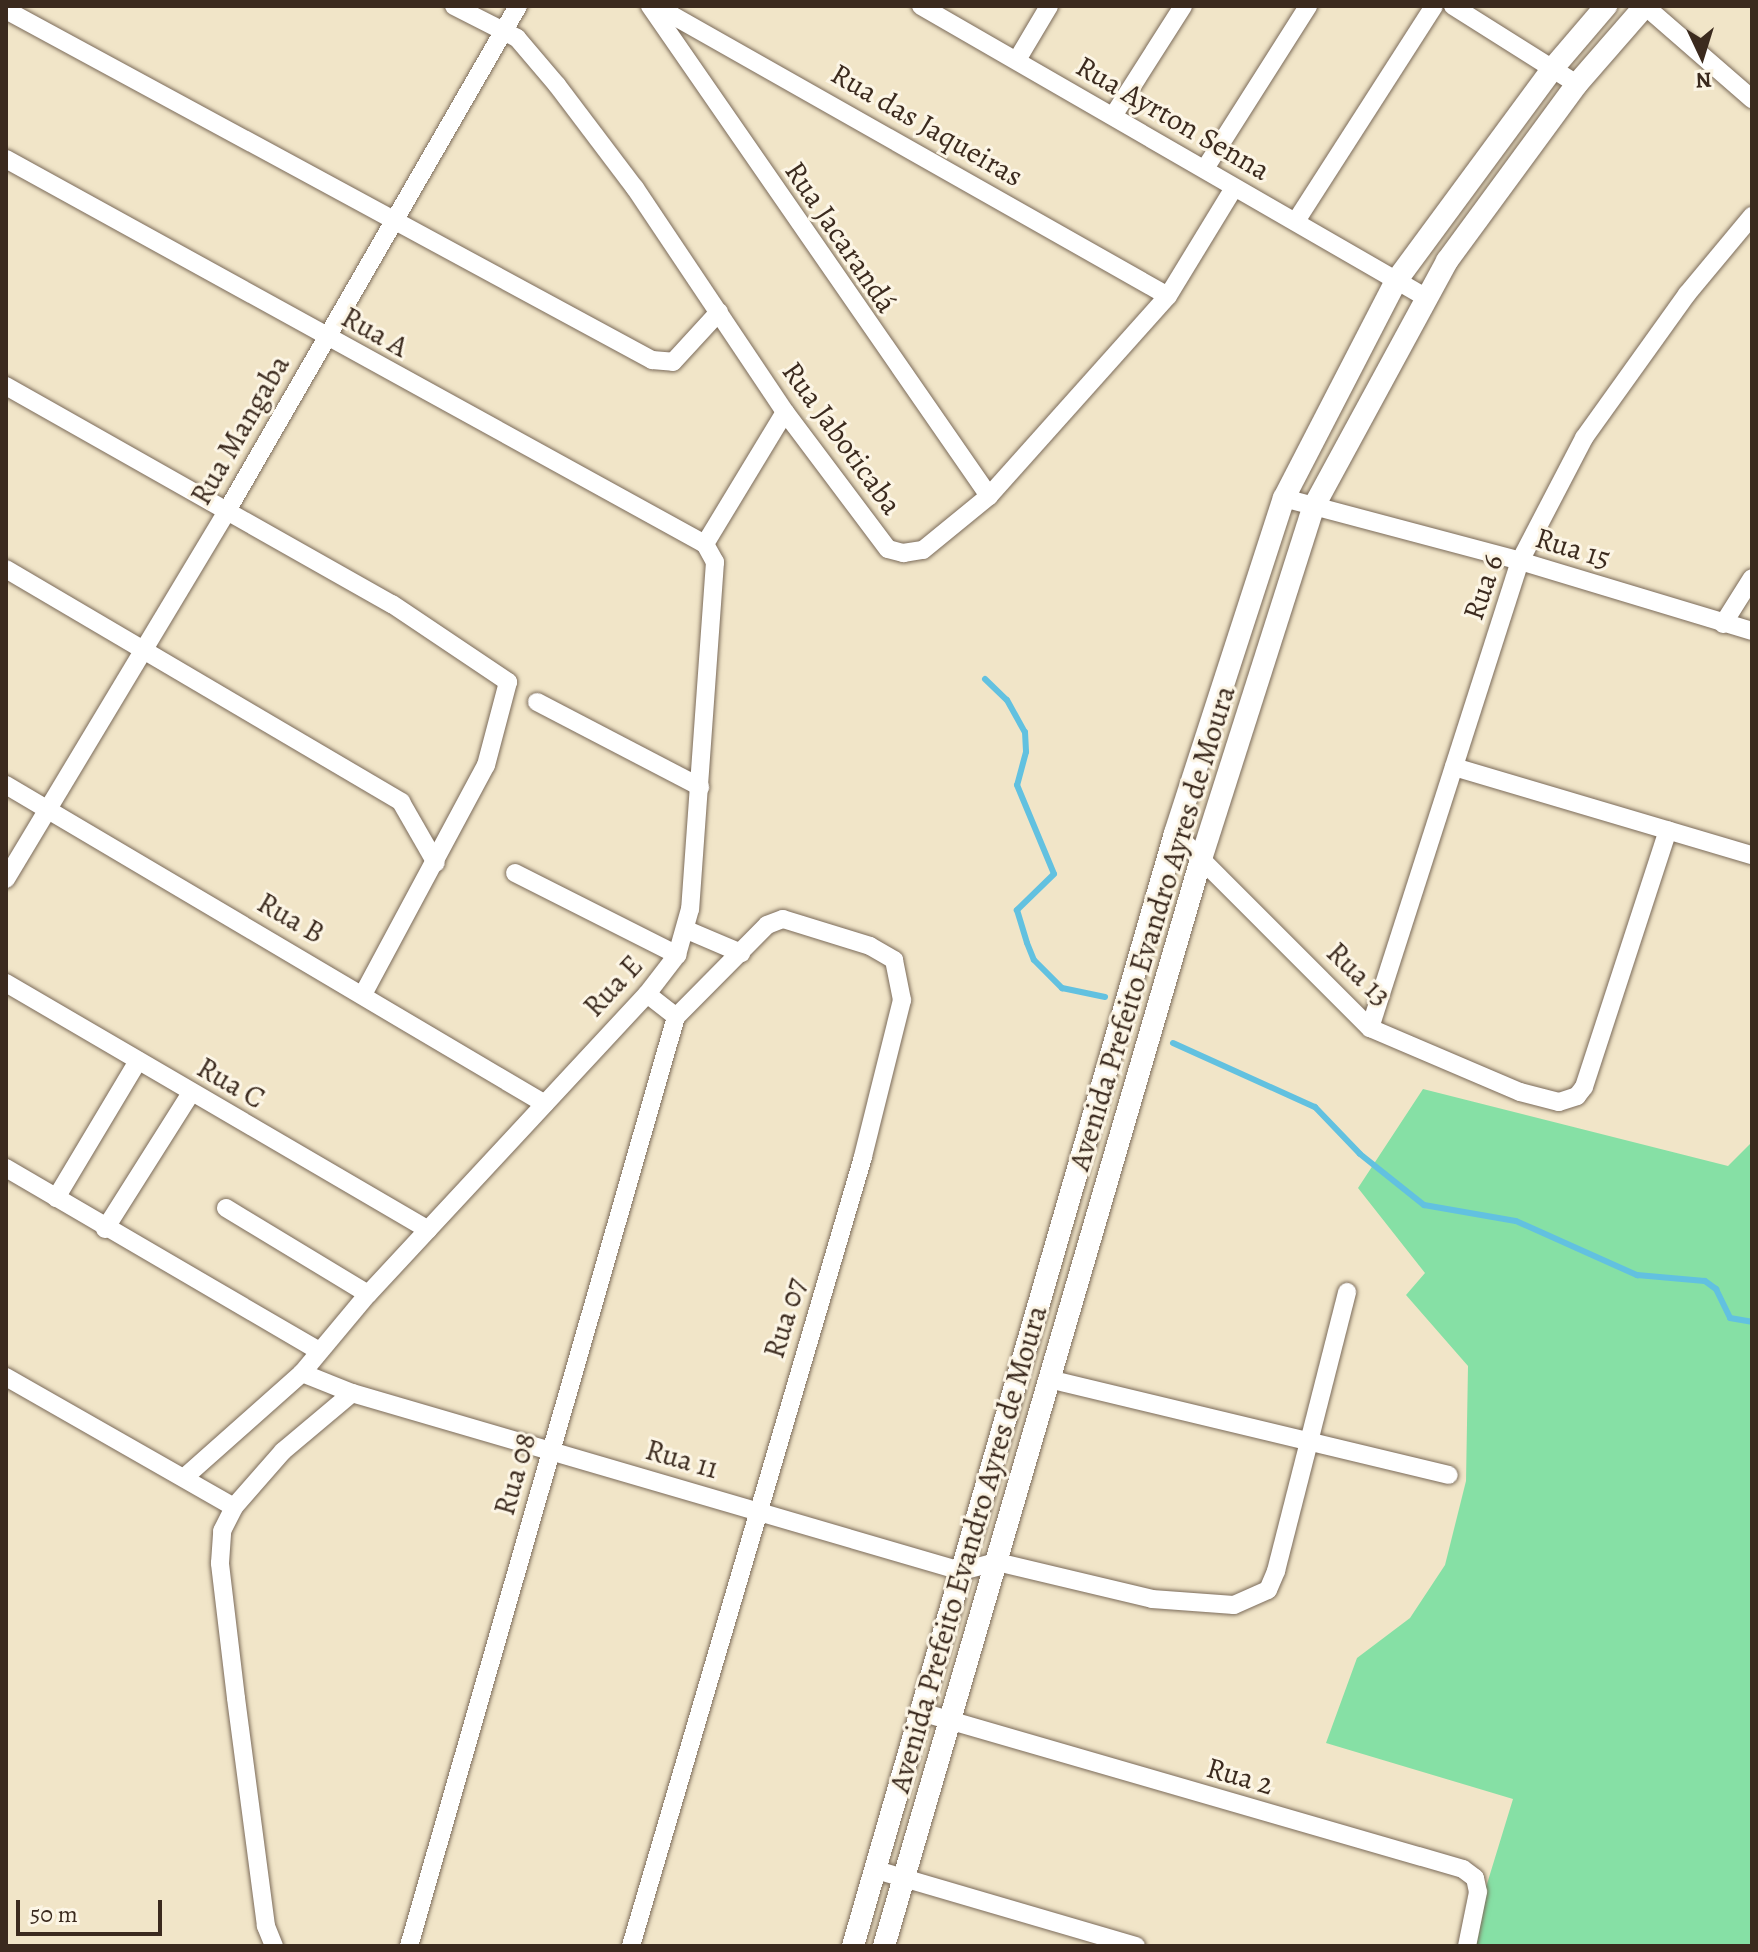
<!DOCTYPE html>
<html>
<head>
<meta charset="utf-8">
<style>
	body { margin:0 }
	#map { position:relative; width:1758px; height:1952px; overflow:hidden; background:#f1e5c8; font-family:Alegreya,serif }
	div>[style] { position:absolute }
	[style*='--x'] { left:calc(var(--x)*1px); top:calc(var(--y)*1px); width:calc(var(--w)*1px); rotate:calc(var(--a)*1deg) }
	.green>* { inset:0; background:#86e0a5 }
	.stream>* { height:6px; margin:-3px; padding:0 3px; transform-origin:3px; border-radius:3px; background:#62c1e0 }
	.roads { filter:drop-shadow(0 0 2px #7b6b5a) drop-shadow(0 0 2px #7b6b5a) }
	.minor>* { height:18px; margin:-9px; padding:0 9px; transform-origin:9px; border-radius:9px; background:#fff }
	.tertiary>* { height:22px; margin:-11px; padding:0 11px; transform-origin:11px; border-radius:11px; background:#fff }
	span { translate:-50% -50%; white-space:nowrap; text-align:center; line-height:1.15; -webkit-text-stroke:6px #fcf5e5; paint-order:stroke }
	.street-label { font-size:30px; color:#3b2a1e }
	.frame { position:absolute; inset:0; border:8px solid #3b2a1e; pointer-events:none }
	.north { position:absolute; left:1662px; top:16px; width:80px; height:80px; -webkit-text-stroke:6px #fcf5e5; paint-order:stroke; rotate:176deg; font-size:22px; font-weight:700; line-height:32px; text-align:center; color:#3b2a1e }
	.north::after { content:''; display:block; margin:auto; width:28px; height:36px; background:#3b2a1e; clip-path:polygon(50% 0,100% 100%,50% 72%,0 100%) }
	.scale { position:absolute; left:16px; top:1900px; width:146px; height:36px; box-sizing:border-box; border:4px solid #3b2a1e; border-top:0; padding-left:10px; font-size:24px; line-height:28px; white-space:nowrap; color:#3b2a1e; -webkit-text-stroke:6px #fcf5e5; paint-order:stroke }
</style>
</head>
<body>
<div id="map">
	<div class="green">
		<div style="clip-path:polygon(1423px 1089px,1728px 1166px,1752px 1142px,1752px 1946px,1468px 1946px,1513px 1799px,1326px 1743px,1357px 1658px,1410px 1618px,1445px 1565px,1466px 1481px,1468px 1366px,1406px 1295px,1425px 1273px,1358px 1188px)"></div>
	</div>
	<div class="stream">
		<div style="--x:985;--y:679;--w:30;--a:44"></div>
		<div style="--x:1007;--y:700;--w:37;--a:61"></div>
		<div style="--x:1025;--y:732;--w:20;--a:87"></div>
		<div style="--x:1026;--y:752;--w:34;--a:105"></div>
		<div style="--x:1017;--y:785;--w:96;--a:67.4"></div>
		<div style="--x:1054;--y:874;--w:52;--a:135.8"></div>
		<div style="--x:1017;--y:910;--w:34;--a:73"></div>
		<div style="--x:1027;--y:943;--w:18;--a:68"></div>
		<div style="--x:1034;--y:960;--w:40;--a:45"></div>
		<div style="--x:1062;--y:988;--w:44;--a:11.8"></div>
		<div style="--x:1173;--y:1043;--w:156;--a:24.3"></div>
		<div style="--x:1315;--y:1107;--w:65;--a:46.2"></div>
		<div style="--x:1360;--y:1154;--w:82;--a:38.6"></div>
		<div style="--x:1424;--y:1205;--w:93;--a:9.9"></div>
		<div style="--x:1516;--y:1221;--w:133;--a:24.1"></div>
		<div style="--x:1637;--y:1275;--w:68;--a:5"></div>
		<div style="--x:1705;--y:1281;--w:14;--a:36"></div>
		<div style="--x:1716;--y:1289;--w:32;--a:64"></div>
		<div style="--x:1730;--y:1318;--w:22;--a:10"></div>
	</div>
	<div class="roads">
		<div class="minor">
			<div style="--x:454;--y:6;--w:71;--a:26.9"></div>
			<div style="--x:517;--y:38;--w:62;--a:49.6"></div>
			<div style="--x:557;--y:85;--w:129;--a:52.9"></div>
			<div style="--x:635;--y:188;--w:270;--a:56.2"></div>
			<div style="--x:785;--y:412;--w:171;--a:53.1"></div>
			<div style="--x:888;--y:549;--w:16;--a:15"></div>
			<div style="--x:903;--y:553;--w:20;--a:-9"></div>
			<div style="--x:923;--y:550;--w:85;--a:-39.3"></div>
			<div style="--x:989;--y:496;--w:268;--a:-48.2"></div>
			<div style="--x:1168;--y:296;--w:127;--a:-58.6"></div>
			<div style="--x:650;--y:6;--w:596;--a:55.32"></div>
			<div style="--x:656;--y:6;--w:588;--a:29.53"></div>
			<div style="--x:921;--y:6;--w:582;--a:30"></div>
			<div style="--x:1453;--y:6;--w:146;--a:32.2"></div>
			<div style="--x:1645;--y:6;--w:142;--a:41"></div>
			<div style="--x:6;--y:10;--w:735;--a:28.45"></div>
			<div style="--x:652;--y:360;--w:21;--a:5"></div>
			<div style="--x:673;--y:362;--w:68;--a:-47.4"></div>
			<div style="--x:1017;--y:60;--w:63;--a:-59.3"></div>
			<div style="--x:1113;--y:116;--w:130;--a:-57.5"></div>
			<div style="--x:6;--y:159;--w:798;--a:28.85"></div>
			<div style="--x:705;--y:544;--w:21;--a:61"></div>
			<div style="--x:715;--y:562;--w:348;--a:94.1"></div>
			<div style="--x:690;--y:909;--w:48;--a:105.8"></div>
			<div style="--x:677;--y:955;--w:49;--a:127.6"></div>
			<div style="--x:647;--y:994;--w:410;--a:132.9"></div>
			<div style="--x:368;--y:1294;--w:103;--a:129.9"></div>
			<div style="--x:302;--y:1373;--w:157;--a:138.4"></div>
			<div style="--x:1206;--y:167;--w:191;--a:-57.6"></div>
			<div style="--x:1296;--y:221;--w:255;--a:-57.3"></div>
			<div style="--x:6;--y:386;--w:443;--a:29.5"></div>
			<div style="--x:392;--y:604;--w:140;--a:33.9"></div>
			<div style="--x:508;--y:682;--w:86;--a:104.8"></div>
			<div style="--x:486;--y:765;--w:259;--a:118.2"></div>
			<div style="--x:1284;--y:498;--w:244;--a:14.9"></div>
			<div style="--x:1520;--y:561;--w:242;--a:16.8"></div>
			<div style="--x:705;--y:544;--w:154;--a:-58.8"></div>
			<div style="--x:6;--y:569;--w:459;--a:30.5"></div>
			<div style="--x:401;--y:802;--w:70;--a:60.2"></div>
			<div style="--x:1723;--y:624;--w:54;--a:-57.8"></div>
			<div style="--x:537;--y:702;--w:184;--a:27.5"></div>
			<div style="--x:1454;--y:767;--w:311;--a:16.5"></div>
			<div style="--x:6;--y:785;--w:626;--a:30.62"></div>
			<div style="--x:1175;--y:833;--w:276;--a:45"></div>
			<div style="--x:1370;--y:1028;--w:163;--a:23.1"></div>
			<div style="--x:1520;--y:1092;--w:40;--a:14.4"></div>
			<div style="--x:1559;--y:1102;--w:19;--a:-18"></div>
			<div style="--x:1577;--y:1096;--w:11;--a:-52"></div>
			<div style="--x:1584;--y:1087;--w:270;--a:-71.9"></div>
			<div style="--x:515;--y:873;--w:182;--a:26.8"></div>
			<div style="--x:6;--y:879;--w:431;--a:-59"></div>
			<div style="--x:228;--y:509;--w:581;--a:-60.03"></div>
			<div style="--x:687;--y:930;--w:59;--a:23.1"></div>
			<div style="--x:6;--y:983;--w:489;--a:30.3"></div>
			<div style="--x:647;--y:994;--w:37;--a:38"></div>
			<div style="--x:1370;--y:1028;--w:490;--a:-72.2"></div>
			<div style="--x:1520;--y:561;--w:139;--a:-62.5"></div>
			<div style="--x:1584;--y:438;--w:177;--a:-54.4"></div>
			<div style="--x:1687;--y:294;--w:102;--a:-50.2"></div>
			<div style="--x:6;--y:1168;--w:363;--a:30.3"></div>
			<div style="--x:56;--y:1198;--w:160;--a:-59.1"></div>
			<div style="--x:226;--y:1208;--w:166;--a:31.2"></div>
			<div style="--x:105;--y:1229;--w:161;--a:-57.7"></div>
			<div style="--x:302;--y:1373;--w:54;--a:21.8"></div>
			<div style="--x:352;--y:1393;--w:634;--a:16.29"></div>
			<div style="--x:961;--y:1571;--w:37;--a:-14"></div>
			<div style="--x:997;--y:1562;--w:159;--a:13.4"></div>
			<div style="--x:1152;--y:1599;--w:82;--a:4.2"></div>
			<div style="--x:1234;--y:1605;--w:37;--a:-24"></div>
			<div style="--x:1268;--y:1590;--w:21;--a:-67"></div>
			<div style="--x:1276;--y:1571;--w:288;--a:-75.7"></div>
			<div style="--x:6;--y:1377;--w:262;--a:29.7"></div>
			<div style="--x:1049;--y:1379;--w:411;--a:13.5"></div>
			<div style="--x:921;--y:1712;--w:564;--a:16.15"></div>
			<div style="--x:1463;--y:1869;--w:15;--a:37"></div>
			<div style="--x:1475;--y:1878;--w:14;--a:78"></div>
			<div style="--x:1478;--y:1892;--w:55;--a:101.5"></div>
			<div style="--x:876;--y:1870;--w:271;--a:16.3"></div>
			<div style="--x:274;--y:1946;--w:22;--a:-112"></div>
			<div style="--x:266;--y:1926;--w:230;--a:-97.5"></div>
			<div style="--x:236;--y:1698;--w:136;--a:-96.8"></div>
			<div style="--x:220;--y:1563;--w:32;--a:-86"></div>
			<div style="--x:222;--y:1531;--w:27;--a:-63"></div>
			<div style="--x:234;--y:1507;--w:74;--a:-48.8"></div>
			<div style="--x:283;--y:1451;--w:90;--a:-40"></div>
			<div style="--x:409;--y:1946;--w:967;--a:-73.97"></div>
			<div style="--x:676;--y:1017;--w:129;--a:-45.3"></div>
			<div style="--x:767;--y:925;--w:17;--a:-21"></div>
			<div style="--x:783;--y:919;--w:91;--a:17.2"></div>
			<div style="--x:870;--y:946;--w:28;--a:30"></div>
			<div style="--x:894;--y:960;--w:41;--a:78.7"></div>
			<div style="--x:902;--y:1000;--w:162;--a:104"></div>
			<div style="--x:863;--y:1157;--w:822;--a:106.39"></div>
		</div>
		<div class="tertiary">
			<div style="--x:853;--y:1946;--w:1159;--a:-73.86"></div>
			<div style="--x:1175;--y:833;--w:352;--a:-72"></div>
			<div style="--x:1284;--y:498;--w:244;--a:-62.7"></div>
			<div style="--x:1396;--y:281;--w:265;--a:-53.6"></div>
			<div style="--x:1553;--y:68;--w:82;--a:-49.5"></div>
			<div style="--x:884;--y:1946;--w:1135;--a:-73.74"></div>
			<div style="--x:1202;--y:856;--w:367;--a:-72.3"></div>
			<div style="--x:1314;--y:506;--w:279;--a:-61.5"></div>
			<div style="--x:1447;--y:261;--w:220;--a:-53.7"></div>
			<div style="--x:1577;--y:84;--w:103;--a:-48.9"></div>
		</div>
	</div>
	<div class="street-label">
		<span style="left:1173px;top:118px;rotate:30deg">Rua Ayrton Senna</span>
		<span style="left:927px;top:125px;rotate:30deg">Rua das Jaqueiras</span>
		<span style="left:841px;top:237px;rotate:56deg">Rua Jacarandá</span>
		<span style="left:375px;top:332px;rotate:29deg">Rua A</span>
		<span style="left:240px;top:430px;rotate:-60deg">Rua Mangaba</span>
		<span style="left:842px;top:438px;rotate:54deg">Rua Jaboticaba</span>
		<span style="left:1573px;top:548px;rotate:17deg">Rua 15</span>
		<span style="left:1483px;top:587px;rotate:-71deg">Rua 6</span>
		<span style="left:291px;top:918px;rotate:30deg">Rua B</span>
		<span style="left:1152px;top:928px;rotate:-73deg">Avenida Prefeito Evandro Ayres de Moura</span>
		<span style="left:1359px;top:974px;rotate:44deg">Rua 13</span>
		<span style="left:613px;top:986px;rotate:-47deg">Rua E</span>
		<span style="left:231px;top:1083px;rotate:30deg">Rua C</span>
		<span style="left:785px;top:1318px;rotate:-73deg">Rua 07</span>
		<span style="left:682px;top:1459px;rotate:16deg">Rua 11</span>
		<span style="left:515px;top:1474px;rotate:-74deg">Rua 08</span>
		<span style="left:968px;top:1549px;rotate:-74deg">Avenida Prefeito Evandro Ayres de Moura</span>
		<span style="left:1240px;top:1776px;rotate:16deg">Rua 2</span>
	</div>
	<div class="frame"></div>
	<div class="north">N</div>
	<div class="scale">50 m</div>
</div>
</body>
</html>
